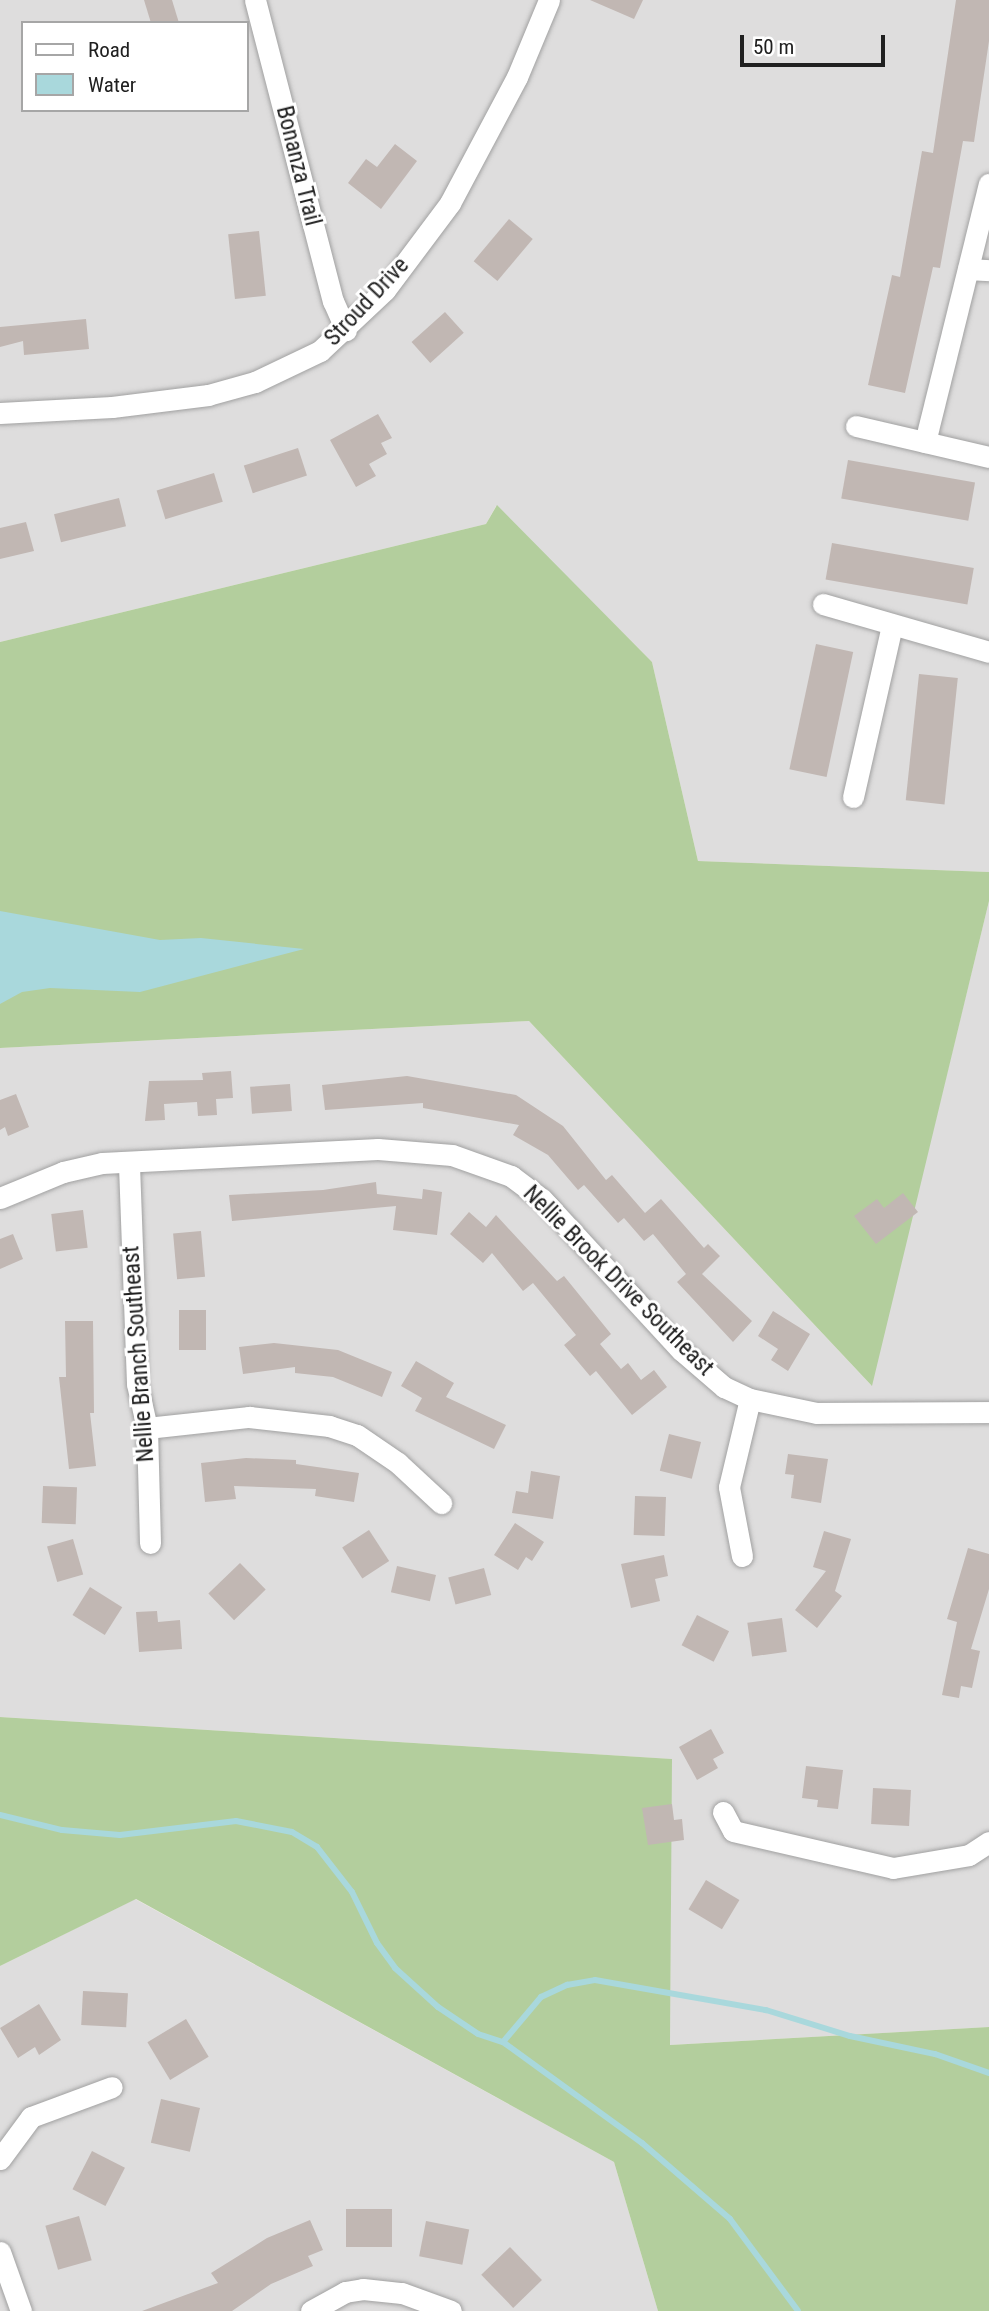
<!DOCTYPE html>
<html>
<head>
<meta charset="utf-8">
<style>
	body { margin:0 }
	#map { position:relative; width:989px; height:2311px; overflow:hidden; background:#f0ece7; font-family:"Roboto Condensed",sans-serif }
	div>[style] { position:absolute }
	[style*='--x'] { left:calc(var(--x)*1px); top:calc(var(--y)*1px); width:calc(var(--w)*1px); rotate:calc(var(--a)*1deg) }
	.residential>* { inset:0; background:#dedddd }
	.forest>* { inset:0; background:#b3ce9d }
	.water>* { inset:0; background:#a9d8dc }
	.stream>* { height:6px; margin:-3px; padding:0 3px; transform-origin:3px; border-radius:3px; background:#a9d8dc }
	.building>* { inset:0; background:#c1b7b3; transform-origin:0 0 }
	.roads { filter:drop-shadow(0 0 2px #a1a1a1) drop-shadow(0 0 2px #a1a1a1) }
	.minor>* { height:21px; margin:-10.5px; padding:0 10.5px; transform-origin:10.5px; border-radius:10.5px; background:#fff }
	span { translate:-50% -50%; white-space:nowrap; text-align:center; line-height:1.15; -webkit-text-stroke:6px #fff; paint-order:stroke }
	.street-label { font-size:23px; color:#202020 }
	.legend { position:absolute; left:21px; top:21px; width:228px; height:91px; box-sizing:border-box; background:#fff; border:2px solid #a6a6a6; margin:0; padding:9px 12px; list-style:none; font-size:21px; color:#202020 }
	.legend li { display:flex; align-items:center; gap:14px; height:35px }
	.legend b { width:35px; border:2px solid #a6a6a6 }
	.scale { position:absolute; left:740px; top:35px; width:145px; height:32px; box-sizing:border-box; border:4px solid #202020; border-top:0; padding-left:9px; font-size:21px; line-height:24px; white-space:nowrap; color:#202020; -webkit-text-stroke:5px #fff; paint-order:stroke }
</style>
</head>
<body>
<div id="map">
	<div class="residential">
		<div style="clip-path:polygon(evenodd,0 0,989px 0,989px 872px,698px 861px,652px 662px,496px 506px,486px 524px,0 642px,0 0,23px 23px,247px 23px,247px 110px,23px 110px,23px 23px)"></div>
		<div style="clip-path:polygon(989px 901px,989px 2027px,670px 2045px,671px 1759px,0 1717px,0 1048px,529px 1021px,871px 1385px)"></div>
		<div style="clip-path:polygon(135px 1899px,614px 2162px,658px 2311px,0 2311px,0 1966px)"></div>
	</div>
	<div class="forest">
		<div style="clip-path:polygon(497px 505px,652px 662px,698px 861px,989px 872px,989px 901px,872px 1386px,529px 1021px,0 1048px,0 642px,486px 524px)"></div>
		<div style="clip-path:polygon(0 1717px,672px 1759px,670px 2045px,989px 2027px,989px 2311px,658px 2311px,614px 2162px,136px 1899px,0 1966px)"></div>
	</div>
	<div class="water">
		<div style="clip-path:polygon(0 911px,160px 940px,201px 938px,304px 949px,140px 992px,50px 988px,22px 992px,0 1004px)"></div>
	</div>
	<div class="stream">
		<div style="--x:0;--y:1815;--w:64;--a:13.6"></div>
		<div style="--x:62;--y:1830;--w:58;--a:4.9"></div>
		<div style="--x:120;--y:1835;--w:117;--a:-6.9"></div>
		<div style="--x:236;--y:1821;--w:57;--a:11.1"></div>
		<div style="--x:292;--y:1832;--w:29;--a:31"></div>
		<div style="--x:317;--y:1847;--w:57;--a:52.1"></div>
		<div style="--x:352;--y:1892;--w:57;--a:63.9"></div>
		<div style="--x:377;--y:1943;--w:31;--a:54"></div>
		<div style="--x:395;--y:1968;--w:58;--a:42.2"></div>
		<div style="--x:438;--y:2007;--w:48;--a:34"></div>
		<div style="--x:478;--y:2034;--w:26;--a:18"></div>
		<div style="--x:503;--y:2042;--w:172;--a:36"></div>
		<div style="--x:642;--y:2143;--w:116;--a:40.8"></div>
		<div style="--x:730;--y:2219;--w:114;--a:53.5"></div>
		<div style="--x:503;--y:2042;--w:59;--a:-49.8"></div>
		<div style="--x:541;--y:1997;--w:29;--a:-25"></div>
		<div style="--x:567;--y:1985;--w:28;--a:-10"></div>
		<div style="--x:595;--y:1980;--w:174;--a:10"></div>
		<div style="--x:766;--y:2010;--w:88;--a:17.2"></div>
		<div style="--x:850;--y:2036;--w:87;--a:12"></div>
		<div style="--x:935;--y:2054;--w:57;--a:19.4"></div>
	</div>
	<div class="building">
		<div style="clip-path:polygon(144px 0,172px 0,179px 23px,151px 23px)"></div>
		<div style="clip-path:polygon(590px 0,643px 0,634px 19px)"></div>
		<div style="clip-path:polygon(956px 0,989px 0,989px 41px,974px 142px,963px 141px,940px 268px,933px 267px,905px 393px,868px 385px,892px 275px,900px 277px,922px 151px,933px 153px)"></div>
		<div style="clip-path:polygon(395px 144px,417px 161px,381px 209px,348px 183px,366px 159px,377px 167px)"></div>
		<div style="left:509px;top:219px;width:31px;height:55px;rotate:40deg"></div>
		<div style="left:259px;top:231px;width:65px;height:31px;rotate:84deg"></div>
		<div style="left:445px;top:312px;width:28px;height:45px;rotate:48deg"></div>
		<div style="clip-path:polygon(86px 319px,89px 349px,24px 355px,23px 341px,0 347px,0 327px)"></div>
		<div style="clip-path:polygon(378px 414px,392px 438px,381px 443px,387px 454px,369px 464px,376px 476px,356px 487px,330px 440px)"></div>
		<div style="left:298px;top:448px;width:29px;height:57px;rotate:72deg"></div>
		<div style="left:848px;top:460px;width:129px;height:39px;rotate:10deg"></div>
		<div style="left:214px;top:473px;width:30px;height:60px;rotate:73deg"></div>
		<div style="left:119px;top:498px;width:29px;height:67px;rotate:76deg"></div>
		<div style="clip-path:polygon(26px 522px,34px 551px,0 559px,0 528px)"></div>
		<div style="left:832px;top:543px;width:144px;height:37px;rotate:10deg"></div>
		<div style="left:816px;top:644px;width:38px;height:128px;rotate:12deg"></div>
		<div style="left:919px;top:674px;width:39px;height:127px;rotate:6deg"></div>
		<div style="clip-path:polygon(231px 1071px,233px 1098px,216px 1099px,217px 1115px,198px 1116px,197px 1102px,164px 1104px,165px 1120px,145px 1121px,149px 1081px,203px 1080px,202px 1073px)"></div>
		<div style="clip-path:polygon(407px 1076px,516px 1095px,563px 1126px,606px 1180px,612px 1175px,645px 1213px,661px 1199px,704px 1248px,708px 1244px,720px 1256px,702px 1274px,752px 1321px,733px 1342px,677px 1282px,686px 1274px,653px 1234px,644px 1241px,624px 1218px,618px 1223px,584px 1185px,578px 1190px,548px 1155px,513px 1135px,519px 1125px,423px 1108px,423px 1103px,325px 1110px,322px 1085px)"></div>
		<div style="left:290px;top:1084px;width:27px;height:40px;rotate:86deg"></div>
		<div style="clip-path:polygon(16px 1094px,29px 1127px,8px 1136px,5px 1127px,0 1130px,0 1100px)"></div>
		<div style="clip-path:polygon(376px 1182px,377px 1194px,422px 1199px,423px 1189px,442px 1192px,437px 1235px,393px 1230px,396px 1206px,232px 1221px,229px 1195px,323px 1190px)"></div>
		<div style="clip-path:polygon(903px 1193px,918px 1212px,876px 1244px,854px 1216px,877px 1199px,884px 1208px)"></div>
		<div style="left:83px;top:1210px;width:38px;height:32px;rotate:83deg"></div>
		<div style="clip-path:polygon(469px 1212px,486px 1227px,496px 1215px,557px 1281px,564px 1276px,611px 1334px,600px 1344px,621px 1369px,628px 1363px,641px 1380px,654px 1370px,667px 1387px,632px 1415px,596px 1371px,590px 1376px,564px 1345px,576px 1335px,533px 1283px,523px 1291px,492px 1253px,483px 1263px,450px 1234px)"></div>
		<div style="left:201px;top:1231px;width:46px;height:28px;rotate:85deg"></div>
		<div style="clip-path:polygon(13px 1234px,23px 1259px,0 1269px,0 1239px)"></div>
		<div style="left:179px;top:1310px;width:27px;height:40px"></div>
		<div style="clip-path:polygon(773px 1311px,810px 1334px,788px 1371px,771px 1360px,778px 1349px,758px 1336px)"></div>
		<div style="clip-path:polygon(65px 1321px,93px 1321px,94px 1413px,90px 1413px,96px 1466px,69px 1469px,59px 1377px,66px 1377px)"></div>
		<div style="clip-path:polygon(274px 1343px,338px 1350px,392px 1372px,382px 1397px,333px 1377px,295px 1373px,295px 1367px,243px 1374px,239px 1347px)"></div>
		<div style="clip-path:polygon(416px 1361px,454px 1383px,446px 1397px,506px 1425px,494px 1449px,415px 1411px,422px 1398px,401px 1386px)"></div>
		<div style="left:669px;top:1434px;width:33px;height:38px;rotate:14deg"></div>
		<div style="clip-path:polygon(788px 1454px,828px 1459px,821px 1503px,791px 1498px,794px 1475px,785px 1474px)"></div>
		<div style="clip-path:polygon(246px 1458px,296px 1460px,296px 1464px,359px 1473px,354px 1502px,315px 1496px,316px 1489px,234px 1486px,236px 1499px,205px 1502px,201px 1463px)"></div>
		<div style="clip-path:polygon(531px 1471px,560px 1476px,553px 1519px,512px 1513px,516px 1491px,528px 1493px)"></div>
		<div style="left:43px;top:1486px;width:34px;height:37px;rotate:2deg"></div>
		<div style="left:635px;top:1496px;width:31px;height:39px;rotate:2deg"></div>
		<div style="clip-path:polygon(515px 1523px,544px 1542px,532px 1561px,526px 1557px,518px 1570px,494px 1555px)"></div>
		<div style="left:369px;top:1530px;width:37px;height:32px;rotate:57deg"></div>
		<div style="clip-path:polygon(824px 1531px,851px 1539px,835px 1591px,842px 1596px,817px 1628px,795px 1610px,826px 1571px,813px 1567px)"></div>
		<div style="left:73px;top:1539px;width:37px;height:27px;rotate:74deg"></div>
		<div style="clip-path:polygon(968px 1548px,989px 1554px,989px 1589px,971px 1649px,980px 1651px,972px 1688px,961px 1686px,959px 1698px,942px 1695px,957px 1622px,947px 1619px)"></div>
		<div style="clip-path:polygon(664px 1555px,668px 1576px,655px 1579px,660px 1601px,631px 1608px,621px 1564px)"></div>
		<div style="left:240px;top:1563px;width:37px;height:44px;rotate:46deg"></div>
		<div style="left:397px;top:1566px;width:40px;height:27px;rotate:13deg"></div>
		<div style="left:484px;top:1568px;width:28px;height:37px;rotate:75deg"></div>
		<div style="left:90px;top:1587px;width:38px;height:33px;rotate:32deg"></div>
		<div style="clip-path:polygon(157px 1611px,158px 1622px,180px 1620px,182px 1649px,139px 1652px,136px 1612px)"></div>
		<div style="left:697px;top:1615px;width:36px;height:34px;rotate:27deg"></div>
		<div style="left:782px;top:1618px;width:34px;height:35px;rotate:82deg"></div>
		<div style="clip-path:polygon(711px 1729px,724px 1753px,713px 1759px,718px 1768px,697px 1780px,679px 1747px)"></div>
		<div style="clip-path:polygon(806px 1766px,843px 1770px,838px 1809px,817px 1807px,818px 1800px,802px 1798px)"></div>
		<div style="left:873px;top:1788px;width:38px;height:36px;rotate:3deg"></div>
		<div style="clip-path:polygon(672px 1804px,674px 1820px,682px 1819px,684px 1840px,648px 1845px,642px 1808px)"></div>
		<div style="left:706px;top:1880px;width:39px;height:34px;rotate:31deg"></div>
		<div style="left:83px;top:1991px;width:45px;height:34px;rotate:3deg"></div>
		<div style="clip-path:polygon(39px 2004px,61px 2040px,39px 2055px,35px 2047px,18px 2058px,0 2028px)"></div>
		<div style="left:186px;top:2019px;width:44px;height:45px;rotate:59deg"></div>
		<div style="left:161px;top:2099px;width:40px;height:45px;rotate:13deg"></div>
		<div style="left:92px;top:2151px;width:37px;height:43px;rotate:27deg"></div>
		<div style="left:346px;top:2209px;width:46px;height:38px"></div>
		<div style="left:79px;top:2216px;width:46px;height:35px;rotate:74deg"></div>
		<div style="clip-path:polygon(310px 2220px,323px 2250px,308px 2256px,313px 2266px,271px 2284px,232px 2311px,142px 2311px,218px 2283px,211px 2273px,267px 2238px)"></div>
		<div style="left:426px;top:2221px;width:44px;height:36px;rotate:11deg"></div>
		<div style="left:510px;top:2247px;width:46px;height:40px;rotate:46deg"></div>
	</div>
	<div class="roads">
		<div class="minor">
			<div style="--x:255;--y:0;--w:311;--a:75.5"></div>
			<div style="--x:333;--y:301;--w:32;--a:66"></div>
			<div style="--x:968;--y:269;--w:21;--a:3"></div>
			<div style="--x:0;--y:413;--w:112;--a:-3.1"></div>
			<div style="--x:112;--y:407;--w:97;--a:-7.1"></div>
			<div style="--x:208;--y:395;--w:49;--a:-15.5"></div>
			<div style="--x:255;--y:382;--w:72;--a:-25.5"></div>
			<div style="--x:320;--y:351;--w:89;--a:-43.2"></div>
			<div style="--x:385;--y:290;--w:109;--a:-53.2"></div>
			<div style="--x:450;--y:203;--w:143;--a:-62"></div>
			<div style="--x:517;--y:77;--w:83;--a:-67.4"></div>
			<div style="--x:856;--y:426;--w:137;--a:13.1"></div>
			<div style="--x:925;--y:442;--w:266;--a:-76.1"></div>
			<div style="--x:823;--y:604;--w:173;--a:16.1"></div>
			<div style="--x:853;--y:797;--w:176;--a:-77.2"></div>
			<div style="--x:129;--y:1165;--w:219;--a:87.9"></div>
			<div style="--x:137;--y:1384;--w:45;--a:77.2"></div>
			<div style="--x:147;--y:1428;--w:115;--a:88.5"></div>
			<div style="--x:0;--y:1198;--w:68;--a:-22.4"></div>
			<div style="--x:63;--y:1172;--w:40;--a:-13"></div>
			<div style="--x:102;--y:1163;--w:276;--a:-2.9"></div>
			<div style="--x:378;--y:1149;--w:74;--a:4.6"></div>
			<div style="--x:452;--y:1155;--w:63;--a:19.6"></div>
			<div style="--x:511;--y:1176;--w:39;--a:37"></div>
			<div style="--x:542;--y:1199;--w:205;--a:47.4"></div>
			<div style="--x:681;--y:1350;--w:57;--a:40.7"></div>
			<div style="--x:724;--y:1387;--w:29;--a:25"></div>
			<div style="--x:750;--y:1399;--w:68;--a:11.8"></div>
			<div style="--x:817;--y:1413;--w:172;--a:-0.3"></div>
			<div style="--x:147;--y:1428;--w:103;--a:-6.2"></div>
			<div style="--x:249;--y:1417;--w:81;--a:6.4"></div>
			<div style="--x:329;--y:1426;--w:29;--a:18"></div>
			<div style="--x:357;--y:1435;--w:50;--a:34.3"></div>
			<div style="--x:398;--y:1463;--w:59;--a:42.9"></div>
			<div style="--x:742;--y:1556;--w:70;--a:-100.7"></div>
			<div style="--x:729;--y:1487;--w:90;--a:-76.6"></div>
			<div style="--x:723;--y:1812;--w:21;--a:62"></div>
			<div style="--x:733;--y:1831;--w:164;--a:13"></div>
			<div style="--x:893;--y:1868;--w:77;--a:-9.7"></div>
			<div style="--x:969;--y:1855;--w:24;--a:-33"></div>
			<div style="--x:0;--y:2159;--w:52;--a:-53.6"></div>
			<div style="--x:31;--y:2117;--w:86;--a:-20.3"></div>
			<div style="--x:0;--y:2252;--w:63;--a:70.4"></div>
			<div style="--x:311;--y:2311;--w:39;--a:-29"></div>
			<div style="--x:345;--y:2292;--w:18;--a:-9"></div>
			<div style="--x:363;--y:2289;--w:39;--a:6"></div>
			<div style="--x:402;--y:2293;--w:52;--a:20.2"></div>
		</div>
	</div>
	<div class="street-label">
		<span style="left:298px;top:166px;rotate:76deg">Bonanza Trail</span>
		<span style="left:367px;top:302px;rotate:-47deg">Stroud Drive</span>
		<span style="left:618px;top:1281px;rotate:45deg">Nellie Brook Drive Southeast</span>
		<span style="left:139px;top:1354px;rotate:-94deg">Nellie Branch Southeast</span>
	</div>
	<ul class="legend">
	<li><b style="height:9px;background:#fff"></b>Road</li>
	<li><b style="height:19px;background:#a9d8dc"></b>Water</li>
	</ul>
	<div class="scale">50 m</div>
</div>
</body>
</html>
